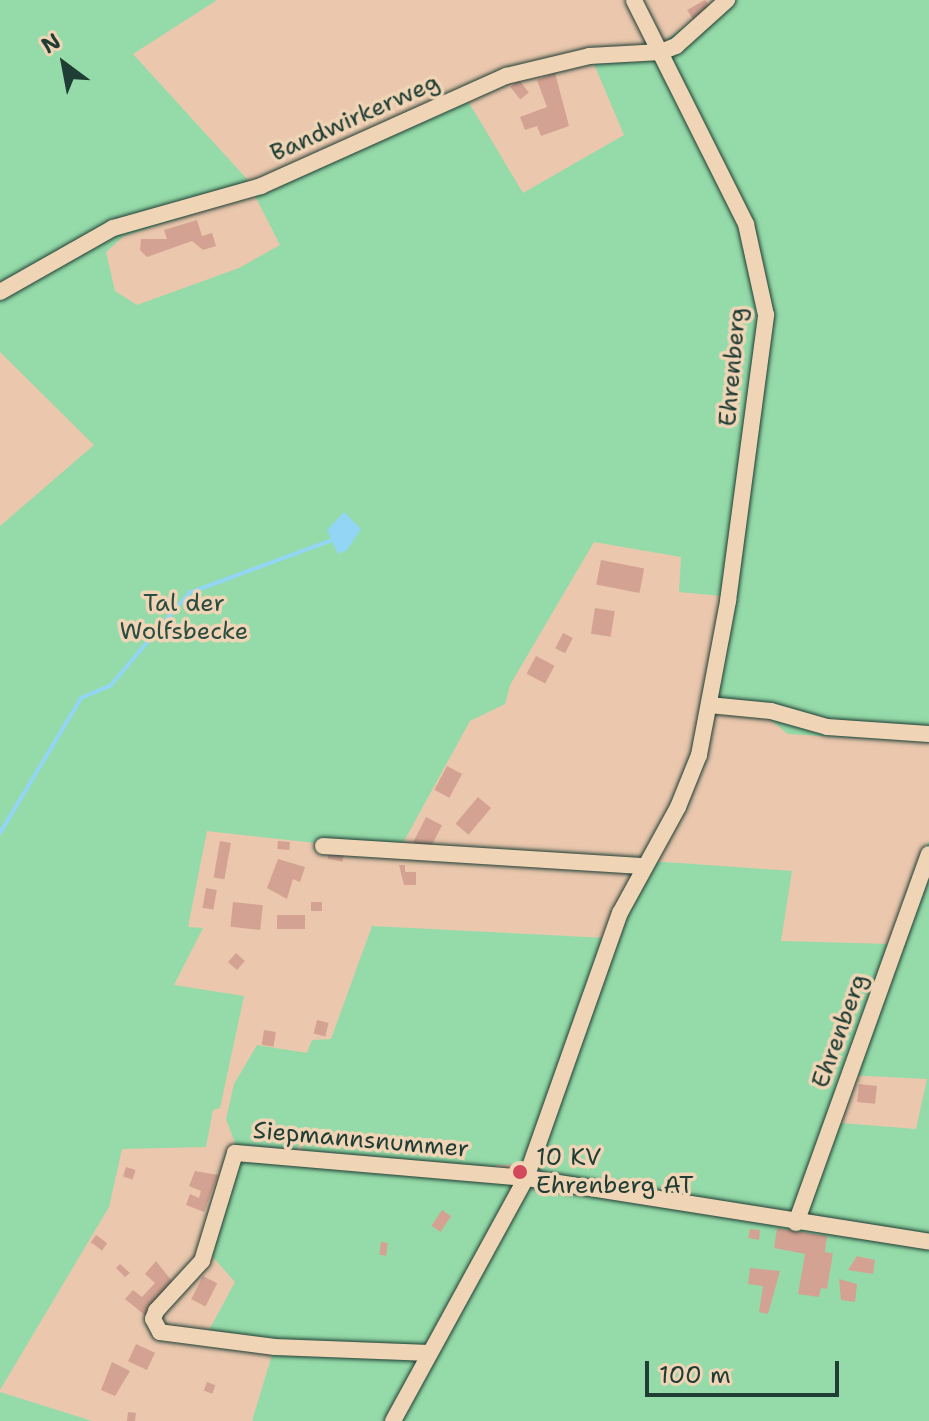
<!DOCTYPE html>
<html>
<head>
<meta charset="utf-8">
<style>
	body { margin:0 }
	#map { position:relative; width:929px; height:1421px; overflow:hidden; background:#eac7ad; font-family:"Shantell Sans",sans-serif }
	div>[style] { position:absolute }
	[style*='--x'] { left:calc(var(--x)*1px); top:calc(var(--y)*1px); width:calc(var(--w)*1px); rotate:calc(var(--a)*1deg) }
	.green>* { inset:0; background:#95dba9 }
	.water>* { inset:0; background:#93d5f4 }
	.stream>* { height:4px; margin:-2px; padding:0 2px; transform-origin:2px; border-radius:2px; background:#93d5f4 }
	.building>* { inset:0; background:#d4a292; transform-origin:0 0 }
	.roads { filter:drop-shadow(0 0 2px #1f3d34) drop-shadow(0 0 2px #1f3d34) }
	.minor>* { height:16px; margin:-8px; padding:0 8px; transform-origin:8px; border-radius:8px; background:#efd4b6 }
	.dots>* { width:22px; height:22px; translate:-50% -50%; box-sizing:border-box; border:4px solid #efd4b6; border-radius:50% }
	span { translate:-50% -50%; white-space:nowrap; text-align:center; line-height:1.15; -webkit-text-stroke:7px #efd4b6; paint-order:stroke }
	.street-label { font-size:24px; color:#1f3d34 }
	.park-label { font-size:24px; color:#2b4d40 }
	.poi-label { font-size:24px; color:#1f3d34 }
	.left { translate:0 -50%; text-align:left }
	.north { position:absolute; left:24px; top:24px; width:80px; height:80px; -webkit-text-stroke:6px #efd4b6; paint-order:stroke; rotate:328deg; font-size:22px; font-weight:700; line-height:32px; text-align:center; color:#1f3d34 }
	.north::after { content:''; display:block; margin:auto; width:28px; height:36px; background:#1f3d34; clip-path:polygon(50% 0,100% 100%,50% 72%,0 100%) }
	.scale { position:absolute; left:645px; top:1361px; width:194px; height:36px; box-sizing:border-box; border:4px solid #1f3d34; border-top:0; padding-left:10px; font-size:24px; line-height:28px; white-space:nowrap; color:#1f3d34; -webkit-text-stroke:6px #efd4b6; paint-order:stroke }
</style>
</head>
<body>
<div id="map">
	<div class="green">
		<div style="clip-path:polygon(evenodd,0 0,217px 0,133px 54px,257px 190px,465px 96px,523px 193px,624px 135px,591px 57px,657px 47px,720px 0,929px 0,929px 742px,788px 734px,767px 717px,710px 710px,721px 596px,679px 592px,681px 557px,594px 542px,510px 685px,505px 704px,470px 721px,398px 852px,207px 831px,188px 927px,203px 928px,174px 985px,244px 996px,220px 1108px,213px 1110px,206px 1147px,122px 1149px,109px 1207px,0 1390px,0 526px,94px 445px,0 352px,0 0,254px 194px,280px 245px,239px 268px,137px 305px,115px 291px,106px 252px,124px 236px,254px 194px)"></div>
		<div style="clip-path:polygon(evenodd,929px 841px,929px 1421px,252px 1421px,275px 1345px,434px 1349px,528px 1177px,609px 948px,651px 861px,792px 871px,781px 941px,890px 944px,929px 841px,847px 1075px,927px 1079px,916px 1129px,829px 1122px,847px 1075px)"></div>
		<div style="clip-path:polygon(372px 926px,607px 938px,529px 1164px,496px 1165px,493px 1173px,517px 1183px,432px 1341px,423px 1346px,276px 1343px,208px 1332px,235px 1282px,211px 1255px,238px 1157px,300px 1162px,304px 1134px,294px 1156px,236px 1146px,226px 1119px,234px 1084px,257px 1045px,307px 1053px,312px 1040px,331px 1039px)"></div>
		<div style="clip-path:polygon(0 1392px,92px 1421px,0 1421px)"></div>
	</div>
	<div class="water">
		<div style="clip-path:polygon(344px 512px,361px 529px,347px 550px,338px 554px,327px 530px)"></div>
	</div>
	<div class="stream">
		<div style="--x:0;--y:833;--w:157;--a:-59"></div>
		<div style="--x:81;--y:698;--w:33;--a:-23"></div>
		<div style="--x:111;--y:685;--w:121;--a:-49.7"></div>
		<div style="--x:189;--y:593;--w:156;--a:-20.3"></div>
	</div>
	<div class="building">
		<div style="clip-path:polygon(705px 0,710px 6px,693px 19px,687px 10px)"></div>
		<div style="clip-path:polygon(555px 73px,569px 126px,541px 136px,537px 126px,525px 130px,520px 117px,547px 107px,537px 80px)"></div>
		<div style="left:519px;top:80px;width:16px;height:11px;rotate:52deg"></div>
		<div style="clip-path:polygon(197px 220px,202px 236px,212px 233px,216px 246px,203px 250px,192px 241px,147px 257px,140px 250px,141px 239px,167px 239px,164px 230px)"></div>
		<div style="left:601px;top:560px;width:44px;height:25px;rotate:11deg"></div>
		<div style="left:595px;top:608px;width:20px;height:26px;rotate:9deg"></div>
		<div style="left:563px;top:633px;width:11px;height:17px;rotate:27deg"></div>
		<div style="left:536px;top:656px;width:21px;height:20px;rotate:28deg"></div>
		<div style="left:447px;top:766px;width:17px;height:27px;rotate:28deg"></div>
		<div style="left:478px;top:797px;width:17px;height:35px;rotate:40deg"></div>
		<div style="left:426px;top:817px;width:18px;height:28px;rotate:27deg"></div>
		<div style="left:220px;top:841px;width:11px;height:37px;rotate:10deg"></div>
		<div style="left:278px;top:841px;width:12px;height:8px;rotate:5deg"></div>
		<div style="left:329px;top:852px;width:15px;height:7px;rotate:11deg"></div>
		<div style="clip-path:polygon(278px 859px,305px 867px,300px 882px,293px 879px,287px 899px,267px 888px)"></div>
		<div style="clip-path:polygon(399px 865px,405px 865px,405px 872px,416px 872px,416px 885px,404px 885px)"></div>
		<div style="left:206px;top:888px;width:11px;height:20px;rotate:10deg"></div>
		<div style="left:233px;top:902px;width:30px;height:25px;rotate:6deg"></div>
		<div style="left:311px;top:902px;width:11px;height:9px"></div>
		<div style="left:277px;top:915px;width:28px;height:14px"></div>
		<div style="left:236px;top:953px;width:12px;height:12px;rotate:42deg"></div>
		<div style="left:317px;top:1020px;width:12px;height:14px;rotate:14deg"></div>
		<div style="left:264px;top:1030px;width:12px;height:15px;rotate:9deg"></div>
		<div style="left:859px;top:1084px;width:18px;height:18px;rotate:6deg"></div>
		<div style="left:126px;top:1167px;width:10px;height:10px;rotate:17deg"></div>
		<div style="clip-path:polygon(195px 1171px,218px 1175px,204px 1212px,186px 1205px,190px 1194px,199px 1198px,201px 1191px,189px 1186px)"></div>
		<div style="left:442px;top:1210px;width:11px;height:19px;rotate:34deg"></div>
		<div style="clip-path:polygon(777px 1228px,827px 1236px,825px 1252px,833px 1253px,827px 1289px,821px 1288px,819px 1297px,798px 1294px,805px 1254px,774px 1248px)"></div>
		<div style="clip-path:polygon(750px 1229px,760px 1230px,759px 1240px,748px 1238px)"></div>
		<div style="left:96px;top:1235px;width:14px;height:9px;rotate:36deg"></div>
		<div style="left:381px;top:1242px;width:7px;height:13px;rotate:8deg"></div>
		<div style="clip-path:polygon(857px 1256px,875px 1260px,873px 1274px,848px 1270px)"></div>
		<div style="clip-path:polygon(156px 1261px,175px 1285px,147px 1317px,125px 1299px,133px 1290px,142px 1297px,155px 1283px,145px 1274px)"></div>
		<div style="clip-path:polygon(120px 1264px,130px 1273px,125px 1277px,116px 1268px)"></div>
		<div style="clip-path:polygon(750px 1268px,780px 1271px,768px 1314px,759px 1312px,763px 1286px,748px 1284px)"></div>
		<div style="left:203px;top:1276px;width:16px;height:26px;rotate:27deg"></div>
		<div style="clip-path:polygon(839px 1279px,857px 1284px,855px 1302px,841px 1300px)"></div>
		<div style="left:136px;top:1344px;width:21px;height:19px;rotate:25deg"></div>
		<div style="clip-path:polygon(112px 1362px,130px 1371px,115px 1396px,101px 1390px)"></div>
		<div style="left:207px;top:1382px;width:9px;height:9px;rotate:21deg"></div>
		<div style="left:128px;top:1412px;width:8px;height:9px;rotate:7deg"></div>
	</div>
	<div class="roads">
		<div class="minor">
			<div style="--x:0;--y:292;--w:130;--a:-29.5"></div>
			<div style="--x:113;--y:228;--w:154;--a:-15.8"></div>
			<div style="--x:261;--y:186;--w:269;--a:-24.2"></div>
			<div style="--x:506;--y:76;--w:85;--a:-13.5"></div>
			<div style="--x:589;--y:56;--w:72;--a:-3.2"></div>
			<div style="--x:661;--y:52;--w:16;--a:-22"></div>
			<div style="--x:676;--y:46;--w:69;--a:-42"></div>
			<div style="--x:709;--y:705;--w:62;--a:5.5"></div>
			<div style="--x:771;--y:711;--w:58;--a:15.9"></div>
			<div style="--x:827;--y:727;--w:102;--a:3.9"></div>
			<div style="--x:323;--y:846;--w:319;--a:3.6"></div>
			<div style="--x:796;--y:1223;--w:392;--a:-70.2"></div>
			<div style="--x:430;--y:1353;--w:155;--a:-177.8"></div>
			<div style="--x:275;--y:1347;--w:116;--a:-172.6"></div>
			<div style="--x:160;--y:1332;--w:15;--a:-118"></div>
			<div style="--x:153;--y:1319;--w:9;--a:-69"></div>
			<div style="--x:156;--y:1311;--w:68;--a:-47.4"></div>
			<div style="--x:202;--y:1261;--w:113;--a:-73"></div>
			<div style="--x:235;--y:1153;--w:293;--a:4.9"></div>
			<div style="--x:527;--y:1178;--w:407;--a:9"></div>
			<div style="--x:393;--y:1421;--w:277;--a:-61.3"></div>
			<div style="--x:526;--y:1178;--w:281;--a:-70.5"></div>
			<div style="--x:620;--y:913;--w:121;--a:-61.3"></div>
			<div style="--x:678;--y:807;--w:56;--a:-68"></div>
			<div style="--x:699;--y:755;--w:157;--a:-79.3"></div>
			<div style="--x:728;--y:601;--w:289;--a:-82.4"></div>
			<div style="--x:766;--y:315;--w:93;--a:-102.4"></div>
			<div style="--x:746;--y:224;--w:250;--a:-116.6"></div>
		</div>
	</div>
	<div class="dots">
		<div style="left:520px;top:1172px;background:#d1495b"></div>
	</div>
	<div class="street-label">
		<span style="left:355px;top:118px;rotate:-24deg">Bandwirkerweg</span>
		<span style="left:733px;top:367px;rotate:-85deg">Ehrenberg</span>
		<span style="left:840px;top:1031px;rotate:-70deg">Ehrenberg</span>
		<span style="left:361px;top:1140px;rotate:5deg">Siepmannsnummer</span>
	</div>
	<div class="park-label">
		<span style="left:184px;top:618px">Tal der<br>Wolfsbecke</span>
	</div>
	<div class="poi-label">
		<span class="left" style="left:536px;top:1172px">10 KV<br>Ehrenberg AT</span>
	</div>
	<div class="north">N</div>
	<div class="scale">100 m</div>
</div>
</body>
</html>
